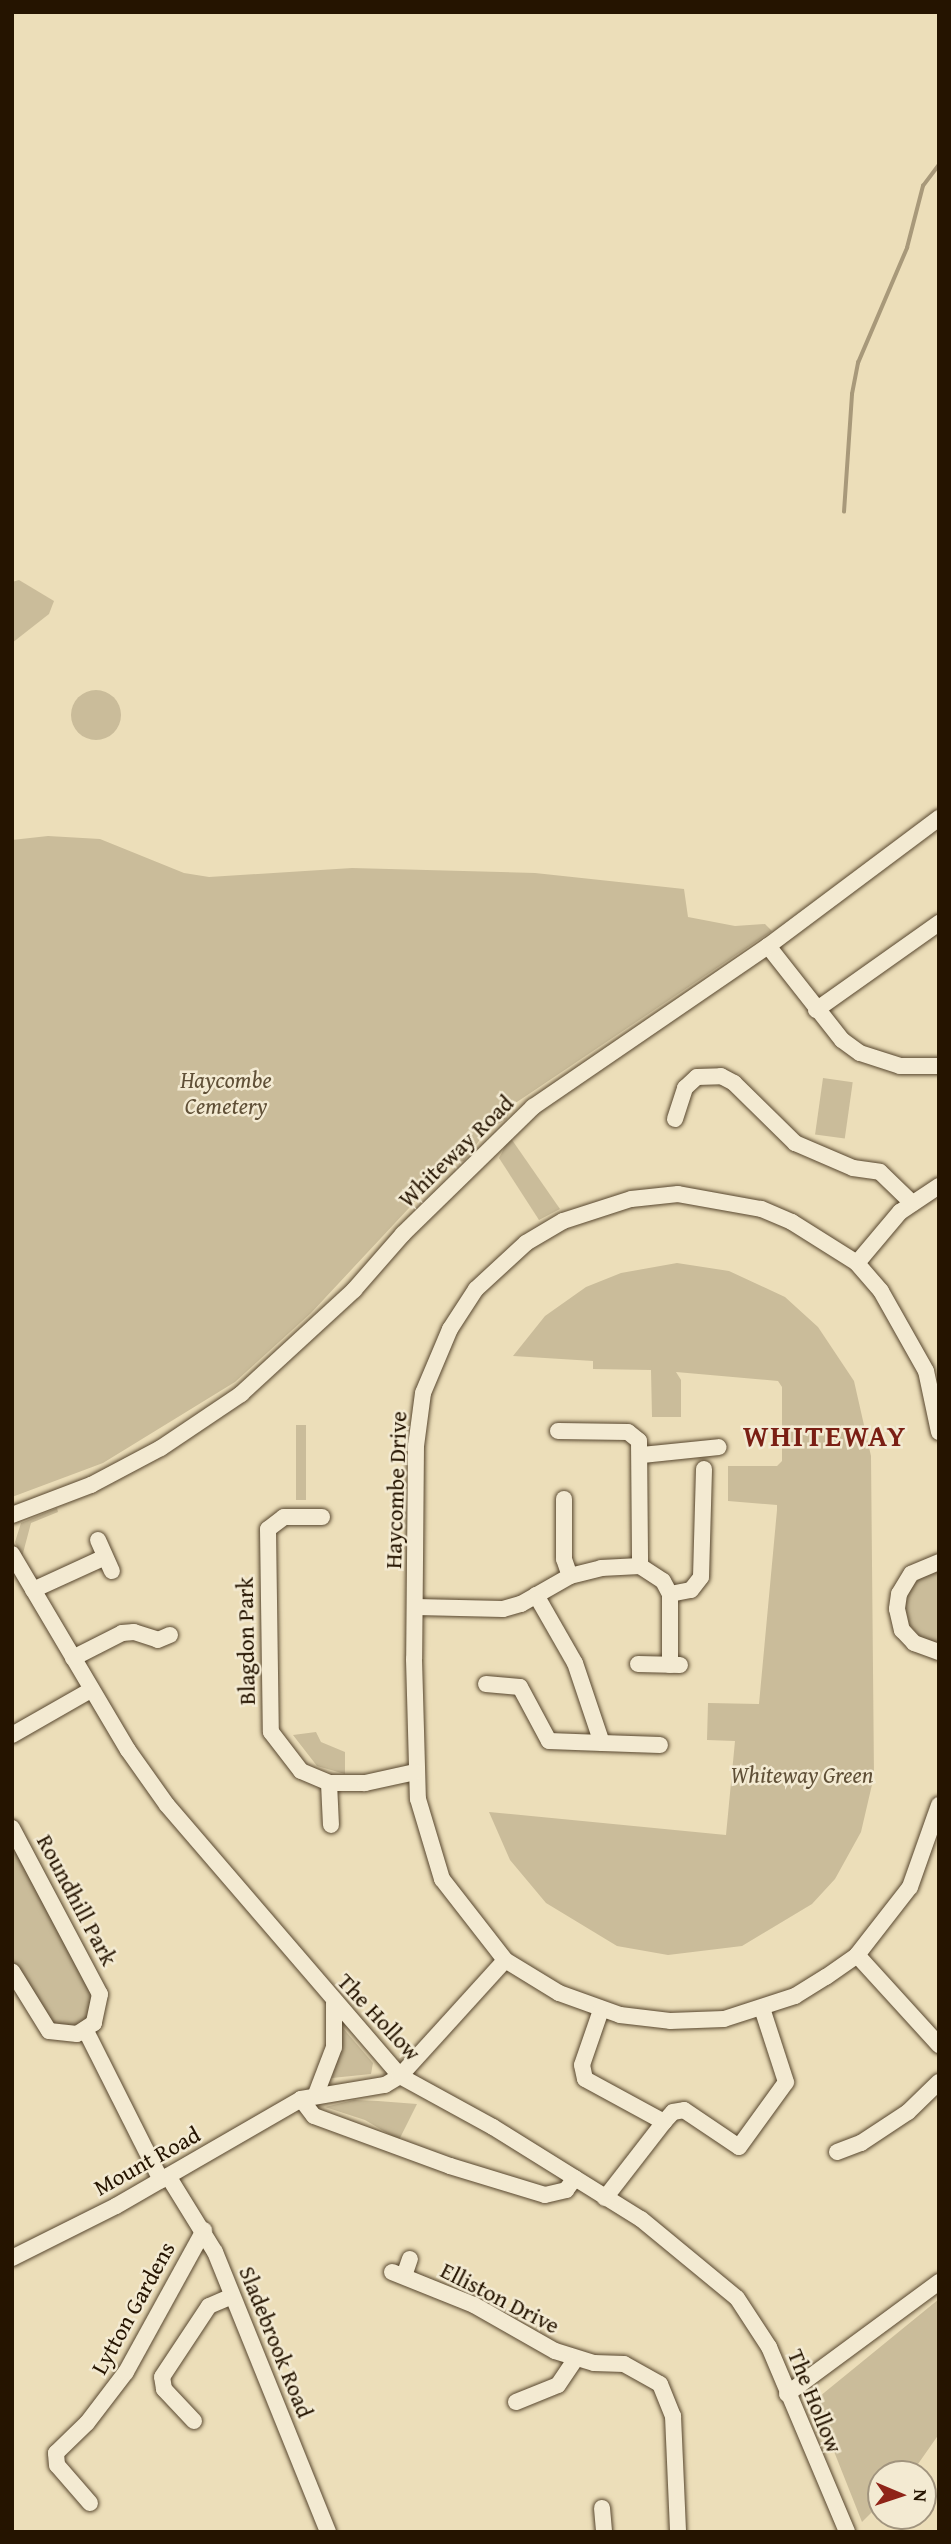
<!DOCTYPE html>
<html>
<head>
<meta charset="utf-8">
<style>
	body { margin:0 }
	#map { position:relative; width:951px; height:2544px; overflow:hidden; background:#ecdeb9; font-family:"Gentium Book Plus",serif }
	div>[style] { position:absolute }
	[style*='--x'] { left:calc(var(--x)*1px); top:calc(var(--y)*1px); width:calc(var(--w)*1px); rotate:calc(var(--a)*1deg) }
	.green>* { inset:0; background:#cabc9a; transform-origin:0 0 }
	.round { border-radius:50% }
	.stream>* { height:3.5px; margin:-1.75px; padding:0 1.75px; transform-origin:1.75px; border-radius:1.75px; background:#a8997a }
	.roads { filter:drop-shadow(0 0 2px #57462e) drop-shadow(0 0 2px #57462e) }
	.minor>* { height:16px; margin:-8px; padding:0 8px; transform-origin:8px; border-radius:8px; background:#f3ead2 }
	span { translate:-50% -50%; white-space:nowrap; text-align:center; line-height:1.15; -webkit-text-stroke:5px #f3ead2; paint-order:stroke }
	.park-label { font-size:23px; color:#5f4f36; font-style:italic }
	.street-label { font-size:23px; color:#251400 }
	.district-label { font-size:30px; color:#7a1f14; font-weight:700; letter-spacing:2px }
	.frame { position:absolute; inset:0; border:14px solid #251400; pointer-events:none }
	.north { position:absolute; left:867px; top:2460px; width:70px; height:70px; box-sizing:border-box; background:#f3ead2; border:2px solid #a1947e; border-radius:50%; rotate:92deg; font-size:19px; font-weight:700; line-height:28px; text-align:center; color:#251400 }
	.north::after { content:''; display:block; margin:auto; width:24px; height:32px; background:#8f2418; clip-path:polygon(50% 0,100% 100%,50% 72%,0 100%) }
</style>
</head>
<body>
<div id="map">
	<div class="green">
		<div style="clip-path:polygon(19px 580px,54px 601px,49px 614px,12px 643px,12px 582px)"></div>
		<div class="round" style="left:71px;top:690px;width:50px;height:50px"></div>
		<div style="clip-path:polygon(48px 836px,100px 839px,184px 873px,209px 877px,352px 868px,535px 873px,684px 889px,688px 917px,735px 926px,765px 924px,772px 931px,511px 1106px,507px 1119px,487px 1130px,464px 1161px,451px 1163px,311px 1313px,235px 1382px,103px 1463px,12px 1497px,12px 840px)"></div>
		<div style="left:823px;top:1078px;width:30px;height:57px;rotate:8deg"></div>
		<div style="clip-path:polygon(510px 1137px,560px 1209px,539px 1220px,499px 1158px)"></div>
		<div style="clip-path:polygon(677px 1263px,729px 1271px,785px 1297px,818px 1327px,854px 1381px,871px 1456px,874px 1776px,861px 1832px,835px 1879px,812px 1904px,742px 1946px,668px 1955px,617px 1946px,546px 1903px,510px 1860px,489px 1812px,726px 1835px,735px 1741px,707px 1740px,708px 1703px,759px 1704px,777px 1510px,777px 1505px,728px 1501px,728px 1466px,777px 1466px,782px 1461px,782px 1387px,778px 1381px,676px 1372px,681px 1380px,681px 1417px,652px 1417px,651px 1370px,593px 1369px,593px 1361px,513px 1356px,545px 1316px,586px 1287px,621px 1273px)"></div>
		<div style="left:296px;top:1425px;width:10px;height:75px"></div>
		<div style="clip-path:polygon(57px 1508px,58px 1512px,31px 1523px,22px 1557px,15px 1542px,21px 1523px)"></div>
		<div style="clip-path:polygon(939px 1571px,939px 1644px,920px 1637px,909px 1624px,905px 1606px,910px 1589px,920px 1578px)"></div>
		<div style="clip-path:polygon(316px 1732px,321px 1742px,345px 1752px,345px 1774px,317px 1766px,293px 1735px)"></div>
		<div style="clip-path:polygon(12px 1840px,95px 1991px,94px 2012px,83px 2025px,62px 2030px,42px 2016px,12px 1961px)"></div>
		<div style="clip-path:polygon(342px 2027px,373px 2063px,371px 2074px,332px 2078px)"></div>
		<div style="clip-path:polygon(354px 2100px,378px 2101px,417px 2104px,399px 2140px,365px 2120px,325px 2107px)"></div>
		<div style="clip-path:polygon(939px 2299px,939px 2434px,911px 2474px,881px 2474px,881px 2503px,862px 2522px,814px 2401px)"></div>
	</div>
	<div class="stream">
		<div style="--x:844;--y:512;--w:118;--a:-86.1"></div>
		<div style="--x:852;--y:394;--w:32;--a:-79"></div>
		<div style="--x:858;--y:363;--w:125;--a:-66.9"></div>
		<div style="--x:907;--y:248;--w:64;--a:-75.5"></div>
		<div style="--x:923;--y:186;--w:26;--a:-53"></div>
	</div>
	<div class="roads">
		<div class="minor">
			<div style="--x:768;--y:946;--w:120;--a:51.8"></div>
			<div style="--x:842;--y:1040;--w:22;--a:36"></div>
			<div style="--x:860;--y:1053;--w:42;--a:18"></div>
			<div style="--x:900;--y:1066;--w:39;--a:0"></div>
			<div style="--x:816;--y:1010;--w:151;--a:-35.3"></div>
			<div style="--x:675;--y:1119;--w:33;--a:-72"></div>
			<div style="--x:685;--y:1088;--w:16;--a:-43"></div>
			<div style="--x:697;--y:1077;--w:24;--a:-2"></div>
			<div style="--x:721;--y:1076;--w:15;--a:28"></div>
			<div style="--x:734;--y:1083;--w:86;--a:44.5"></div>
			<div style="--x:795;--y:1143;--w:63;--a:23.3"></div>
			<div style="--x:853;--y:1168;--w:27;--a:8"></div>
			<div style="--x:880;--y:1172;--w:45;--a:44.1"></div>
			<div style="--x:857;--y:1263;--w:67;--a:-49.9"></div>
			<div style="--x:900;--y:1212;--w:47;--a:-33.7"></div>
			<div style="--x:558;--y:1431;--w:70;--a:0.8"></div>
			<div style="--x:628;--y:1432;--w:14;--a:39"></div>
			<div style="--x:639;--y:1441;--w:125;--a:89.5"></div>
			<div style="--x:939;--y:1432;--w:62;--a:-102"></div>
			<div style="--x:926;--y:1371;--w:92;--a:-119.4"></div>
			<div style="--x:881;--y:1291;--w:37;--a:-131"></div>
			<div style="--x:857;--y:1263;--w:77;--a:-147.8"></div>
			<div style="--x:792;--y:1222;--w:34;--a:-157"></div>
			<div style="--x:761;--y:1209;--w:84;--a:-169.8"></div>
			<div style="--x:678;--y:1194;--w:47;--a:173.9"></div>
			<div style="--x:631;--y:1199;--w:71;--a:162.1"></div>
			<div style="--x:563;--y:1221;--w:43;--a:149.3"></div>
			<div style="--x:526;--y:1243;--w:68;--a:137.4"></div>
			<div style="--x:476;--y:1289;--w:48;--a:123"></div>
			<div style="--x:450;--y:1329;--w:69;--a:112.9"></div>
			<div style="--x:423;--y:1393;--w:53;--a:97.5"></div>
			<div style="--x:416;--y:1446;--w:213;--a:90.5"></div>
			<div style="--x:414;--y:1659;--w:140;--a:88.4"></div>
			<div style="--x:418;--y:1799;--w:84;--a:73.3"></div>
			<div style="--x:442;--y:1879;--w:103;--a:52.1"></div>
			<div style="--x:505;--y:1960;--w:63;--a:31.4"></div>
			<div style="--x:559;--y:1993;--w:65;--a:19.8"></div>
			<div style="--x:620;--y:2015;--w:50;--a:6.8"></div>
			<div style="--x:670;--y:2021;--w:54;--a:-2.1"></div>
			<div style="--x:724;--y:2019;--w:75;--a:-17.9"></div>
			<div style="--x:795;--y:1996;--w:36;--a:-32"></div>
			<div style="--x:826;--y:1977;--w:38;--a:-35"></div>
			<div style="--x:857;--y:1955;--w:86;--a:-52.1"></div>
			<div style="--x:910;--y:1887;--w:87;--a:-70.5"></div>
			<div style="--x:642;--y:1455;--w:77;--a:-5.9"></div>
			<div style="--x:564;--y:1499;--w:60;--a:90"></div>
			<div style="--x:564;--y:1559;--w:18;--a:71"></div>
			<div style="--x:12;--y:1515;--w:85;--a:-20.8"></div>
			<div style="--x:91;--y:1485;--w:79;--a:-27.9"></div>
			<div style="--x:161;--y:1448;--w:97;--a:-34"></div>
			<div style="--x:241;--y:1394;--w:154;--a:-42.6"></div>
			<div style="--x:354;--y:1290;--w:74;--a:-48.8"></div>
			<div style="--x:403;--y:1234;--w:182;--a:-44.3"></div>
			<div style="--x:533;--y:1107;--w:285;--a:-34.4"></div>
			<div style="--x:768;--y:946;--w:214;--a:-36.8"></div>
			<div style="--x:322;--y:1517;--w:38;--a:180"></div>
			<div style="--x:284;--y:1517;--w:20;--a:143"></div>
			<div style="--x:268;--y:1529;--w:203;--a:89.2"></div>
			<div style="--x:271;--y:1732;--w:49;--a:52.4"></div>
			<div style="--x:301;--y:1771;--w:30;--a:23"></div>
			<div style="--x:329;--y:1783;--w:36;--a:0"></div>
			<div style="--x:365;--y:1783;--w:51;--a:-12.4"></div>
			<div style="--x:98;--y:1540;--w:34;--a:66"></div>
			<div style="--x:12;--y:1554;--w:228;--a:59.4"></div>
			<div style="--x:128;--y:1750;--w:67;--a:54.7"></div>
			<div style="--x:167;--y:1805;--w:357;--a:49.3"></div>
			<div style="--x:400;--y:2076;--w:106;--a:28.7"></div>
			<div style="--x:493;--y:2127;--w:174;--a:31.9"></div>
			<div style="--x:641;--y:2219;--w:124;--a:39.5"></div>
			<div style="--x:737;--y:2298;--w:59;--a:56.9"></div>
			<div style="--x:769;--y:2347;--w:201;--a:67.1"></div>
			<div style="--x:939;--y:1562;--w:30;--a:157"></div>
			<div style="--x:911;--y:1574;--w:23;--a:121"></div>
			<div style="--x:899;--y:1594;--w:15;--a:98"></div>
			<div style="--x:897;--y:1609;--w:22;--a:77"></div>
			<div style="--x:902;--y:1630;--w:18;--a:47"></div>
			<div style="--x:914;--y:1643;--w:27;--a:20"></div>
			<div style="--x:33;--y:1590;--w:79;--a:-24.6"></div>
			<div style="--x:670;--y:1594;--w:21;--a:-11"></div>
			<div style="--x:691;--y:1590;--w:16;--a:-52"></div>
			<div style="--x:701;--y:1577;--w:108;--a:-88.4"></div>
			<div style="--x:536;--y:1595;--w:78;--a:60.2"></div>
			<div style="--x:575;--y:1663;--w:84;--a:71.4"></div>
			<div style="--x:602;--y:1743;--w:58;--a:2"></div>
			<div style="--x:416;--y:1607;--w:87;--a:1.3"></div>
			<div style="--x:503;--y:1609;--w:19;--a:-16"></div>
			<div style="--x:521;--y:1604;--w:56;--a:-29.7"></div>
			<div style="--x:570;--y:1576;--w:32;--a:-14"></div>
			<div style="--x:601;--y:1568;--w:39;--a:-3"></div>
			<div style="--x:640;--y:1566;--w:27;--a:33"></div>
			<div style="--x:663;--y:1581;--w:15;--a:62"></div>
			<div style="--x:670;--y:1594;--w:71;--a:90"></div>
			<div style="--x:73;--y:1658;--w:55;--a:-27"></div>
			<div style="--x:122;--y:1633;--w:12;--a:-5"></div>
			<div style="--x:134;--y:1632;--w:25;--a:18"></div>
			<div style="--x:158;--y:1640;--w:13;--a:-23"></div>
			<div style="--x:638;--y:1664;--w:42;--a:1.4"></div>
			<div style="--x:486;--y:1684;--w:34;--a:5"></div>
			<div style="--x:520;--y:1687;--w:61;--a:61.8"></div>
			<div style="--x:549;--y:1741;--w:53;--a:2.2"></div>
			<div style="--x:12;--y:1735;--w:91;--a:-29.7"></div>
			<div style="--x:329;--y:1783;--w:42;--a:87.3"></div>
			<div style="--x:12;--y:1828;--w:188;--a:62.1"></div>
			<div style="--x:100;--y:1994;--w:30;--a:102"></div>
			<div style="--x:94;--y:2023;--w:20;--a:147"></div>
			<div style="--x:77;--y:2034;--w:28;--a:-174"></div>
			<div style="--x:49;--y:2031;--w:70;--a:-121.7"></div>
			<div style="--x:857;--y:1955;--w:122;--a:47.7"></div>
			<div style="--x:601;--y:2010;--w:58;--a:109.1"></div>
			<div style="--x:582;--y:2065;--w:14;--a:78"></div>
			<div style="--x:585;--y:2079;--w:90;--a:28.6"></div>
			<div style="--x:664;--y:2122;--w:13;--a:-48"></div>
			<div style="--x:673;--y:2112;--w:11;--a:-10"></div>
			<div style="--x:684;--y:2110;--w:66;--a:33.9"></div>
			<div style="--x:739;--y:2147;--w:80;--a:-54.1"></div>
			<div style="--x:786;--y:2082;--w:78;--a:-108"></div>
			<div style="--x:86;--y:2031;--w:167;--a:63.3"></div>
			<div style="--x:316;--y:2094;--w:50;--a:-69"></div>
			<div style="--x:334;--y:2047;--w:44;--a:-90"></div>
			<div style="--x:301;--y:2099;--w:21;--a:53"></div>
			<div style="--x:314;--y:2116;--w:145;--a:20.2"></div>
			<div style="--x:450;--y:2166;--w:99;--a:17"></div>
			<div style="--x:545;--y:2195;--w:22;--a:-13"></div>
			<div style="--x:566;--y:2190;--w:15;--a:-53"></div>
			<div style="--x:837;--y:2152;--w:26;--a:-21"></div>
			<div style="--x:861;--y:2143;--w:56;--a:-33.4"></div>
			<div style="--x:908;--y:2112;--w:43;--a:-44.1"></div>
			<div style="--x:168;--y:2176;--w:89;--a:58.3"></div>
			<div style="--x:215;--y:2252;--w:302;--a:68"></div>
			<div style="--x:605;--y:2198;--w:96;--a:-52.2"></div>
			<div style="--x:12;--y:2258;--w:116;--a:-26.6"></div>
			<div style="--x:116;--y:2206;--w:214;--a:-30"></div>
			<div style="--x:301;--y:2099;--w:85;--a:-9.5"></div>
			<div style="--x:385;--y:2085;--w:17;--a:-31"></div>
			<div style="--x:400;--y:2076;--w:156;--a:-47.8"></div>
			<div style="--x:392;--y:2272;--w:88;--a:21.9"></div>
			<div style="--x:474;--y:2305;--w:93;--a:29.6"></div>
			<div style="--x:555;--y:2351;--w:41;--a:17.1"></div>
			<div style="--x:594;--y:2363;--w:30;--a:2"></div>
			<div style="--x:624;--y:2364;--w:41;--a:29.1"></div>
			<div style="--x:660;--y:2384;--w:35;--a:68"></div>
			<div style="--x:673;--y:2416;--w:116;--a:87.5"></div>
			<div style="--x:404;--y:2276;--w:18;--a:-71"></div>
			<div style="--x:787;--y:2394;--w:189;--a:-36.4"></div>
			<div style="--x:516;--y:2402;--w:45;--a:-22"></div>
			<div style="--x:558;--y:2385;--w:32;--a:-56"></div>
			<div style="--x:194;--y:2421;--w:44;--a:-133.2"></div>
			<div style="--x:164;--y:2389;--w:12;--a:-99"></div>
			<div style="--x:162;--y:2377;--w:85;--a:-56.5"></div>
			<div style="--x:209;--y:2306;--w:25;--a:-23"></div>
			<div style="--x:90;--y:2503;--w:50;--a:-131"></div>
			<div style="--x:57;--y:2465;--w:12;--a:-95"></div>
			<div style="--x:56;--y:2453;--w:43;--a:-44.1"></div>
			<div style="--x:87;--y:2423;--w:64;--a:-52.6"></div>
			<div style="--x:126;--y:2372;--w:162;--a:-61.2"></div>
			<div style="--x:602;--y:2508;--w:24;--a:85"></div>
		</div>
	</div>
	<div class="park-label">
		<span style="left:226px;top:1093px">Haycombe<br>Cemetery</span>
		<span style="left:802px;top:1775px">Whiteway Green</span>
	</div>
	<div class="street-label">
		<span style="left:456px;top:1151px;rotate:-44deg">Whiteway Road</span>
		<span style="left:396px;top:1490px;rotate:-88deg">Haycombe Drive</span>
		<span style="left:246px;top:1641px;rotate:-91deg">Blagdon Park</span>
		<span style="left:77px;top:1900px;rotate:62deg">Roundhill Park</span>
		<span style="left:379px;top:2017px;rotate:47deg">The Hollow</span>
		<span style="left:147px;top:2161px;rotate:-29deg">Mount Road</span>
		<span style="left:500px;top:2298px;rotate:27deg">Elliston Drive</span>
		<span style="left:133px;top:2308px;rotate:-61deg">Lytton Gardens</span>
		<span style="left:276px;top:2342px;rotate:68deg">Sladebrook Road</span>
		<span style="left:815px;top:2401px;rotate:68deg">The Hollow</span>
	</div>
	<div class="district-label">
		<span style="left:825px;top:1435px">WHITEWAY</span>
	</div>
	<div class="frame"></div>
	<div class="north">N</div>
</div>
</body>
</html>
